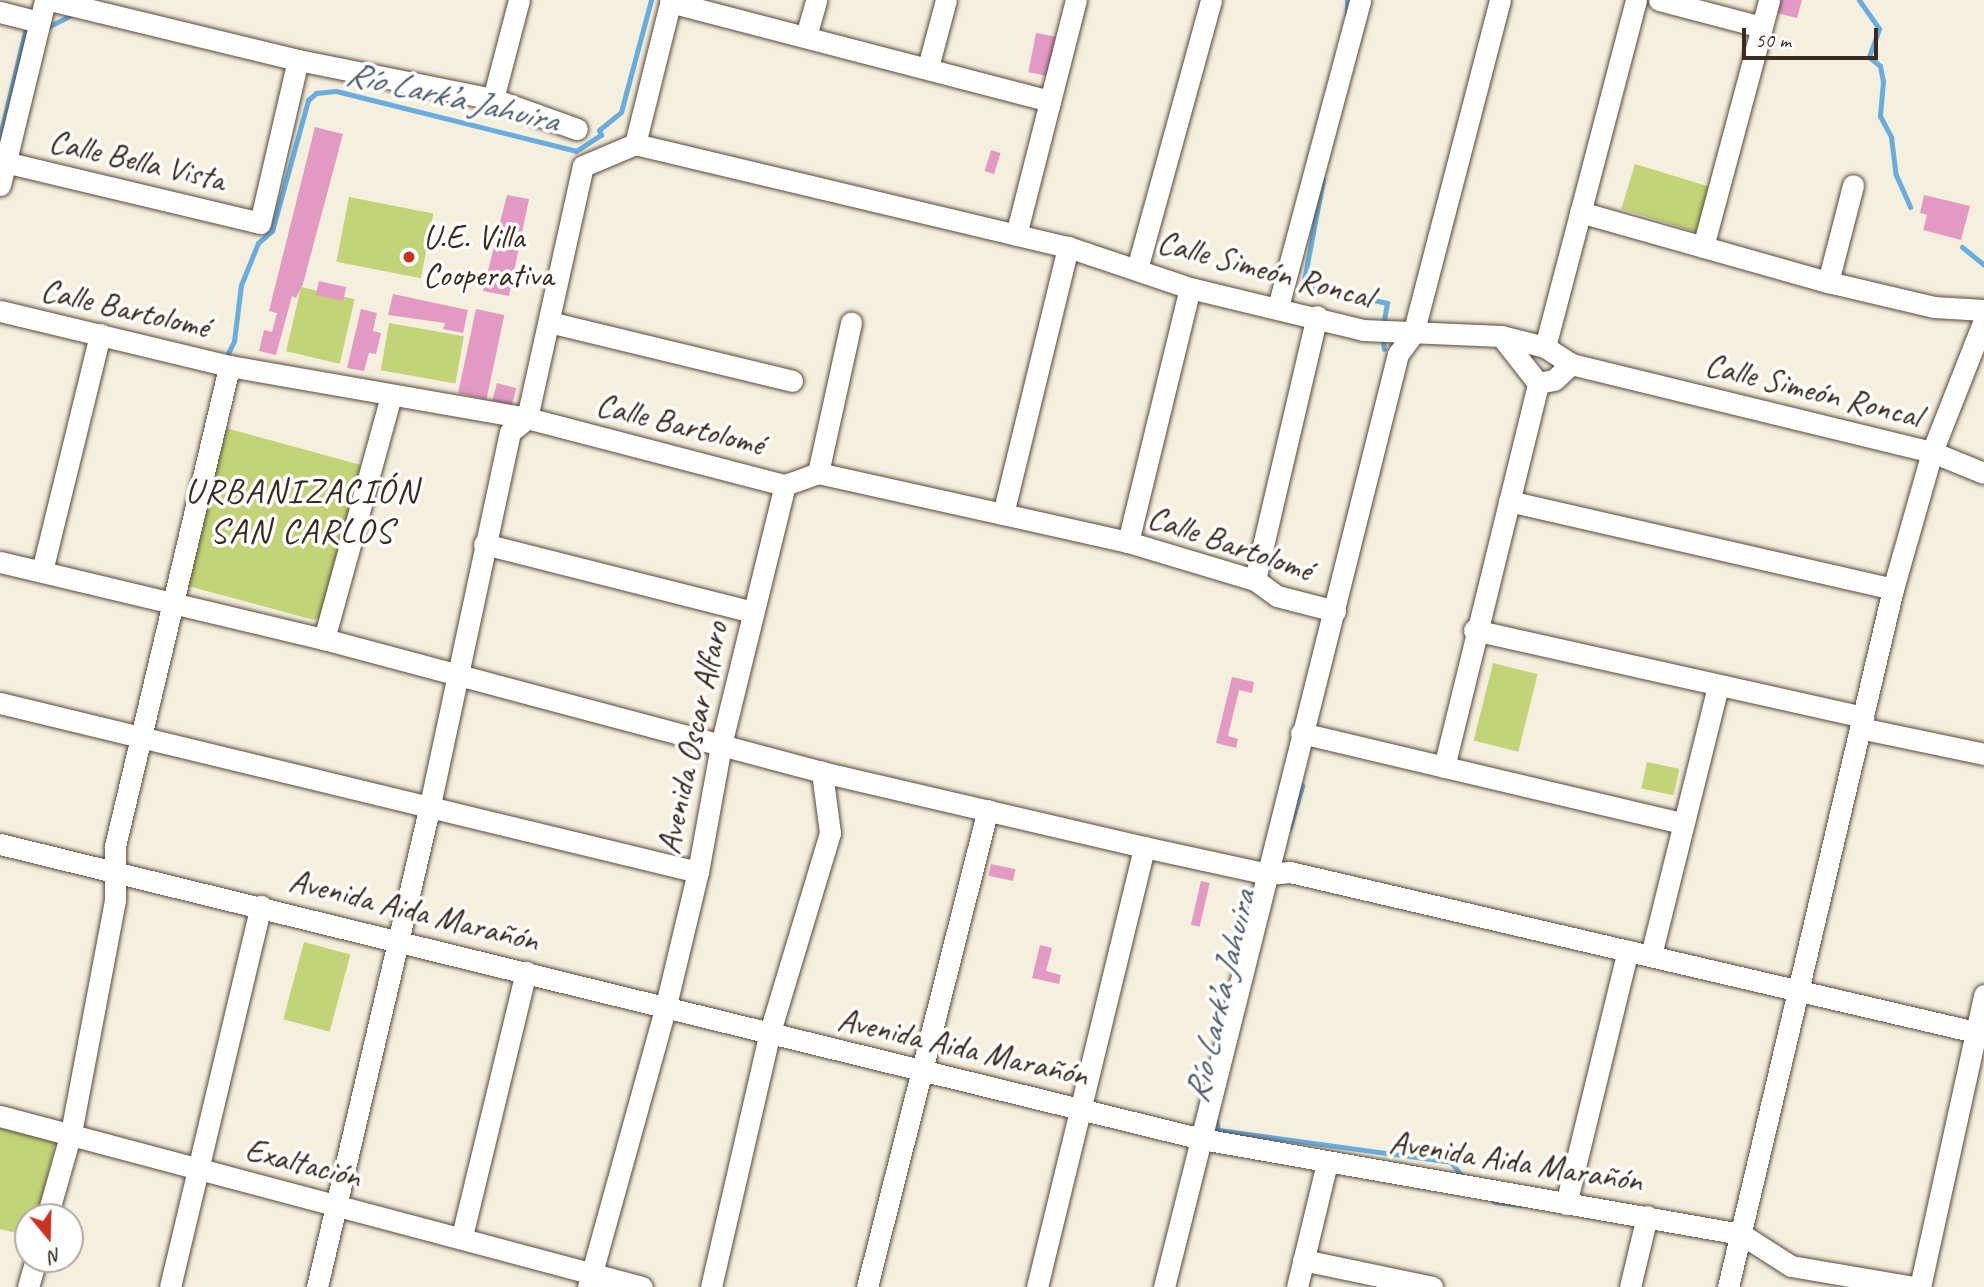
<!DOCTYPE html>
<html>
<head>
<meta charset="utf-8">
<style>
	body { margin:0 }
	#map { position:relative; width:1984px; height:1287px; overflow:hidden; background:#f5efdd; font-family:Caveat,sans-serif }
	div>[style] { position:absolute }
	[style*='--x'] { left:calc(var(--x)*1px); top:calc(var(--y)*1px); width:calc(var(--w)*1px); rotate:calc(var(--a)*1deg) }
	.green>* { inset:0; background:#c2d477; transform-origin:0 0 }
	.stream>* { height:5px; margin:-2.5px; padding:0 2.5px; transform-origin:2.5px; border-radius:2.5px; background:#69adde }
	.building>* { inset:0; background:#e29ac5; transform-origin:0 0 }
	.roads { filter:drop-shadow(0 0 2px #57483b) drop-shadow(0 0 2px #57483b) }
	.minor>* { height:21px; margin:-10.5px; padding:0 10.5px; transform-origin:10.5px; border-radius:10.5px; background:#fff }
	.dots>* { width:19px; height:19px; translate:-50% -50%; box-sizing:border-box; border:4px solid #fff; border-radius:50% }
	span { translate:-50% -50%; white-space:nowrap; text-align:center; line-height:1.15; -webkit-text-stroke:7px #fff; paint-order:stroke }
	.street-label { font-size:33px; color:#3b2a1e }
	.poi-label { font-size:33px; color:#3b2a1e }
	.left { translate:0 -50%; text-align:left }
	.water-label { font-size:35px; color:#4d5e6b; font-style:italic }
	.neighbourhood-label { font-size:35px; color:#3b2a1e; letter-spacing:2px }
	.north { position:absolute; left:14px; top:1203px; width:70px; height:70px; box-sizing:border-box; background:#fff; border:2px solid #b1aaa5; border-radius:50%; rotate:161deg; font-size:19px; font-weight:700; line-height:28px; text-align:center; color:#3b2a1e }
	.north::after { content:''; display:block; margin:auto; width:24px; height:32px; background:#c8321e; clip-path:polygon(50% 0,100% 100%,50% 72%,0 100%) }
	.scale { position:absolute; left:1742px; top:28px; width:136px; height:32px; box-sizing:border-box; border:4px solid #3b2a1e; border-top:0; padding-left:9px; font-size:21px; line-height:24px; white-space:nowrap; color:#3b2a1e; -webkit-text-stroke:5px #fff; paint-order:stroke }
</style>
</head>
<body>
<div id="map">
	<div class="green">
		<div style="left:1635px;top:164px;width:78px;height:47px;rotate:17deg"></div>
		<div style="left:349px;top:197px;width:86px;height:66px;rotate:11deg"></div>
		<div style="left:301px;top:287px;width:55px;height:66px;rotate:13deg"></div>
		<div style="left:389px;top:323px;width:76px;height:48px;rotate:10deg"></div>
		<div style="clip-path:polygon(226px 428px,361px 465px,322px 616px,314px 620px,188px 586px)"></div>
		<div style="left:1493px;top:663px;width:46px;height:80px;rotate:14deg"></div>
		<div style="left:1647px;top:762px;width:33px;height:27px;rotate:12deg"></div>
		<div style="left:304px;top:942px;width:48px;height:80px;rotate:15deg"></div>
		<div style="clip-path:polygon(0 1127px,56px 1141px,37px 1217px,28px 1217px,28px 1236px,0 1229px)"></div>
	</div>
	<div class="stream">
		<div style="--x:1859;--y:0;--w:35;--a:55"></div>
		<div style="--x:1879;--y:29;--w:30;--a:110"></div>
		<div style="--x:1869;--y:57;--w:14;--a:39"></div>
		<div style="--x:1880;--y:66;--w:15;--a:79"></div>
		<div style="--x:1883;--y:81;--w:35;--a:95"></div>
		<div style="--x:1880;--y:116;--w:24;--a:62"></div>
		<div style="--x:1891;--y:137;--w:38;--a:83"></div>
		<div style="--x:1896;--y:175;--w:35;--a:66"></div>
		<div style="--x:1347;--y:14;--w:14;--a:-90"></div>
		<div style="--x:44;--y:29;--w:35;--a:-27"></div>
		<div style="--x:0;--y:136;--w:107;--a:-76.5"></div>
		<div style="--x:25;--y:32;--w:5;--a:-11"></div>
		<div style="--x:1323;--y:179;--w:104;--a:100.6"></div>
		<div style="--x:1304;--y:281;--w:6;--a:51"></div>
		<div style="--x:1308;--y:286;--w:81;--a:12.1"></div>
		<div style="--x:1387;--y:303;--w:22;--a:100"></div>
		<div style="--x:1962;--y:247;--w:28;--a:39"></div>
		<div style="--x:1382;--y:335;--w:14;--a:82"></div>
		<div style="--x:225;--y:359;--w:20;--a:-63"></div>
		<div style="--x:234;--y:341;--w:56;--a:-82.9"></div>
		<div style="--x:241;--y:285;--w:45;--a:-68"></div>
		<div style="--x:258;--y:243;--w:18;--a:-41"></div>
		<div style="--x:272;--y:231;--w:136;--a:-74.6"></div>
		<div style="--x:308;--y:100;--w:11;--a:-41"></div>
		<div style="--x:316;--y:93;--w:20;--a:-6"></div>
		<div style="--x:336;--y:91;--w:247;--a:14"></div>
		<div style="--x:576;--y:151;--w:30;--a:-33"></div>
		<div style="--x:601;--y:135;--w:5;--a:-112"></div>
		<div style="--x:599;--y:130;--w:28;--a:-39"></div>
		<div style="--x:621;--y:112;--w:116;--a:-75"></div>
		<div style="--x:1290;--y:827;--w:43;--a:-73.7"></div>
		<div style="--x:1302;--y:786;--w:6;--a:-129"></div>
		<div style="--x:1216;--y:1120;--w:10;--a:79"></div>
		<div style="--x:1218;--y:1130;--w:235;--a:7.8"></div>
		<div style="--x:1451;--y:1162;--w:20;--a:53"></div>
		<div style="--x:1490;--y:1197;--w:7;--a:45"></div>
		<div style="--x:1495;--y:1202;--w:28;--a:6"></div>
	</div>
	<div class="building">
		<div style="clip-path:polygon(1780px 0,1802px 0,1797px 18px,1777px 13px)"></div>
		<div style="left:1036px;top:33px;width:20px;height:40px;rotate:11deg"></div>
		<div style="clip-path:polygon(315px 127px,343px 134px,303px 284px,296px 298px,292px 296px,276px 355px,259px 351px,264px 330px,272px 332px,277px 313px,269px 311px)"></div>
		<div style="left:991px;top:150px;width:10px;height:22px;rotate:17deg"></div>
		<div style="clip-path:polygon(507px 195px,529px 199px,509px 296px,483px 291px)"></div>
		<div style="clip-path:polygon(1924px 195px,1970px 206px,1961px 240px,1923px 230px,1927px 215px,1920px 213px)"></div>
		<div style="left:319px;top:281px;width:28px;height:14px;rotate:13deg"></div>
		<div style="clip-path:polygon(393px 294px,468px 310px,463px 333px,443px 329px,445px 323px,388px 315px)"></div>
		<div style="clip-path:polygon(361px 309px,377px 313px,373px 331px,381px 333px,376px 354px,369px 353px,364px 371px,347px 368px)"></div>
		<div style="left:476px;top:309px;width:29px;height:86px;rotate:12deg"></div>
		<div style="left:497px;top:383px;width:20px;height:18px;rotate:15deg"></div>
		<div style="clip-path:polygon(1232px 677px,1254px 682px,1252px 693px,1239px 690px,1228px 736px,1238px 739px,1236px 748px,1216px 743px)"></div>
		<div style="left:991px;top:864px;width:25px;height:12px;rotate:12deg"></div>
		<div style="left:1201px;top:881px;width:9px;height:45px;rotate:13deg"></div>
		<div style="clip-path:polygon(1040px 945px,1052px 948px,1046px 971px,1061px 975px,1059px 984px,1032px 978px)"></div>
	</div>
	<div class="roads">
		<div class="minor">
			<div style="--x:50;--y:0;--w:255;--a:13.6"></div>
			<div style="--x:298;--y:60;--w:199;--a:11.3"></div>
			<div style="--x:493;--y:99;--w:89;--a:19.7"></div>
			<div style="--x:1659;--y:0;--w:106;--a:14.7"></div>
			<div style="--x:670;--y:2;--w:393;--a:14.6"></div>
			<div style="--x:0;--y:12;--w:40;--a:14.4"></div>
			<div style="--x:806;--y:36;--w:37;--a:-74"></div>
			<div style="--x:928;--y:67;--w:69;--a:-75"></div>
			<div style="--x:493;--y:99;--w:102;--a:-75.3"></div>
			<div style="--x:635;--y:144;--w:148;--a:-76"></div>
			<div style="--x:0;--y:161;--w:267;--a:13.4"></div>
			<div style="--x:260;--y:223;--w:167;--a:-76.9"></div>
			<div style="--x:0;--y:185;--w:190;--a:-76.3"></div>
			<div style="--x:1580;--y:212;--w:258;--a:15.8"></div>
			<div style="--x:1828;--y:282;--w:109;--a:13.3"></div>
			<div style="--x:1934;--y:307;--w:50;--a:3.4"></div>
			<div style="--x:1016;--y:235;--w:243;--a:-75.7"></div>
			<div style="--x:1703;--y:247;--w:256;--a:-75"></div>
			<div style="--x:1137;--y:269;--w:279;--a:-74.6"></div>
			<div style="--x:1828;--y:282;--w:100;--a:-75.5"></div>
			<div style="--x:1278;--y:307;--w:318;--a:-75"></div>
			<div style="--x:0;--y:311;--w:236;--a:13.5"></div>
			<div style="--x:229;--y:366;--w:303;--a:9.9"></div>
			<div style="--x:527;--y:418;--w:267;--a:14.6"></div>
			<div style="--x:785;--y:485;--w:35;--a:-20"></div>
			<div style="--x:818;--y:473;--w:189;--a:12.5"></div>
			<div style="--x:1003;--y:514;--w:128;--a:12.6"></div>
			<div style="--x:1128;--y:542;--w:133;--a:16.7"></div>
			<div style="--x:1255;--y:580;--w:27;--a:36"></div>
			<div style="--x:1277;--y:596;--w:60;--a:14.5"></div>
			<div style="--x:549;--y:322;--w:250;--a:13.6"></div>
			<div style="--x:1501;--y:336;--w:60;--a:51.8"></div>
			<div style="--x:1538;--y:383;--w:16;--a:-11"></div>
			<div style="--x:1554;--y:380;--w:23;--a:-43"></div>
			<div style="--x:1545;--y:347;--w:359;--a:-75.3"></div>
			<div style="--x:818;--y:473;--w:154;--a:-77.6"></div>
			<div style="--x:1509;--y:501;--w:394;--a:12.9"></div>
			<div style="--x:1003;--y:514;--w:275;--a:-76.3"></div>
			<div style="--x:1128;--y:542;--w:261;--a:-76.3"></div>
			<div style="--x:484;--y:544;--w:276;--a:14.2"></div>
			<div style="--x:0;--y:562;--w:333;--a:13.4"></div>
			<div style="--x:324;--y:639;--w:515;--a:14.95"></div>
			<div style="--x:822;--y:772;--w:331;--a:13.1"></div>
			<div style="--x:1144;--y:847;--w:127;--a:12.3"></div>
			<div style="--x:1268;--y:874;--w:22;--a:-5"></div>
			<div style="--x:1290;--y:872;--w:713;--a:13.14"></div>
			<div style="--x:42;--y:571;--w:244;--a:-76.2"></div>
			<div style="--x:1255;--y:580;--w:271;--a:-76.8"></div>
			<div style="--x:1474;--y:630;--w:399;--a:12.6"></div>
			<div style="--x:324;--y:639;--w:252;--a:-74.6"></div>
			<div style="--x:0;--y:703;--w:718;--a:13.61"></div>
			<div style="--x:1860;--y:728;--w:127;--a:11.8"></div>
			<div style="--x:1301;--y:733;--w:392;--a:13.3"></div>
			<div style="--x:1444;--y:767;--w:395;--a:-76.2"></div>
			<div style="--x:0;--y:844;--w:1238;--a:13.79"></div>
			<div style="--x:1202;--y:1139;--w:547;--a:10"></div>
			<div style="--x:1741;--y:1234;--w:59;--a:32.6"></div>
			<div style="--x:1791;--y:1266;--w:125;--a:9.7"></div>
			<div style="--x:1651;--y:955;--w:277;--a:-76"></div>
			<div style="--x:0;--y:1116;--w:664;--a:14.91"></div>
			<div style="--x:1566;--y:1204;--w:261;--a:-76.3"></div>
			<div style="--x:47;--y:1217;--w:87;--a:-74.1"></div>
			<div style="--x:71;--y:1133;--w:237;--a:-79.3"></div>
			<div style="--x:115;--y:900;--w:54;--a:-90"></div>
			<div style="--x:115;--y:846;--w:493;--a:-76.6"></div>
			<div style="--x:462;--y:1236;--w:272;--a:-76.4"></div>
			<div style="--x:1303;--y:1260;--w:132;--a:11.8"></div>
			<div style="--x:28;--y:1287;--w:29;--a:-74"></div>
			<div style="--x:170;--y:1287;--w:392;--a:-76.6"></div>
			<div style="--x:317;--y:1287;--w:495;--a:-76.8"></div>
			<div style="--x:430;--y:805;--w:381;--a:-77.9"></div>
			<div style="--x:510;--y:432;--w:22;--a:-39"></div>
			<div style="--x:527;--y:418;--w:258;--a:-77.5"></div>
			<div style="--x:583;--y:166;--w:56;--a:-22.9"></div>
			<div style="--x:635;--y:144;--w:445;--a:13.4"></div>
			<div style="--x:1068;--y:247;--w:129;--a:18.6"></div>
			<div style="--x:1190;--y:288;--w:178;--a:13.6"></div>
			<div style="--x:1363;--y:330;--w:138;--a:2.5"></div>
			<div style="--x:1501;--y:336;--w:45;--a:14"></div>
			<div style="--x:1545;--y:347;--w:31;--a:33"></div>
			<div style="--x:1571;--y:364;--w:372;--a:13.7"></div>
			<div style="--x:1932;--y:452;--w:56;--a:22"></div>
			<div style="--x:588;--y:1287;--w:293;--a:-74.5"></div>
			<div style="--x:666;--y:1005;--w:137;--a:-76.5"></div>
			<div style="--x:698;--y:872;--w:129;--a:-79.7"></div>
			<div style="--x:721;--y:745;--w:268;--a:-76.2"></div>
			<div style="--x:711;--y:1287;--w:259;--a:-77"></div>
			<div style="--x:769;--y:1035;--w:211;--a:-73.2"></div>
			<div style="--x:830;--y:833;--w:62;--a:-97.5"></div>
			<div style="--x:867;--y:1287;--w:492;--a:-75.8"></div>
			<div style="--x:1037;--y:1287;--w:453;--a:-76.3"></div>
			<div style="--x:1164;--y:1287;--w:962;--a:-75.92"></div>
			<div style="--x:1398;--y:354;--w:25;--a:-53"></div>
			<div style="--x:1413;--y:334;--w:345;--a:-75.4"></div>
			<div style="--x:1297;--y:1287;--w:128;--a:-76.4"></div>
			<div style="--x:1630;--y:1287;--w:73;--a:-76.5"></div>
			<div style="--x:1728;--y:1287;--w:717;--a:-76.7"></div>
			<div style="--x:1893;--y:589;--w:142;--a:-74.1"></div>
			<div style="--x:1932;--y:452;--w:142;--a:-68.5"></div>
			<div style="--x:1920;--y:1287;--w:299;--a:-77.6"></div>
		</div>
	</div>
	<div class="dots">
		<div style="left:409px;top:257px;background:#c8321e"></div>
	</div>
	<div class="street-label">
		<span style="left:137px;top:161px;rotate:13deg">Calle Bella Vista</span>
		<span style="left:1265px;top:270px;rotate:15deg">Calle Simeón Roncal</span>
		<span style="left:125px;top:309px;rotate:13deg">Calle Bartolomé</span>
		<span style="left:1813px;top:391px;rotate:14deg">Calle Simeón Roncal</span>
		<span style="left:680px;top:425px;rotate:14deg">Calle Bartolomé</span>
		<span style="left:1230px;top:544px;rotate:19deg">Calle Bartolomé</span>
		<span style="left:693px;top:738px;rotate:-78deg">Avenida Oscar Alfaro</span>
		<span style="left:414px;top:911px;rotate:14deg">Avenida Aida Marañón</span>
		<span style="left:963px;top:1048px;rotate:13deg">Avenida Aida Marañón</span>
		<span style="left:1516px;top:1162px;rotate:9deg">Avenida Aida Marañón</span>
		<span style="left:303px;top:1164px;rotate:14deg">Exaltación</span>
	</div>
	<div class="poi-label">
		<span class="left" style="left:423px;top:257px">U.E. Villa<br>Cooperativa</span>
	</div>
	<div class="water-label">
		<span style="left:452px;top:97px;rotate:13deg">Río Lark’a Jahuira</span>
		<span style="left:1220px;top:997px;rotate:-77deg">Río Lark’a Jahuira</span>
	</div>
	<div class="neighbourhood-label">
		<span style="left:302px;top:511px">URBANIZACIÓN<br>SAN CARLOS</span>
	</div>
	<div class="north">N</div>
	<div class="scale">50 m</div>
</div>
</body>
</html>
